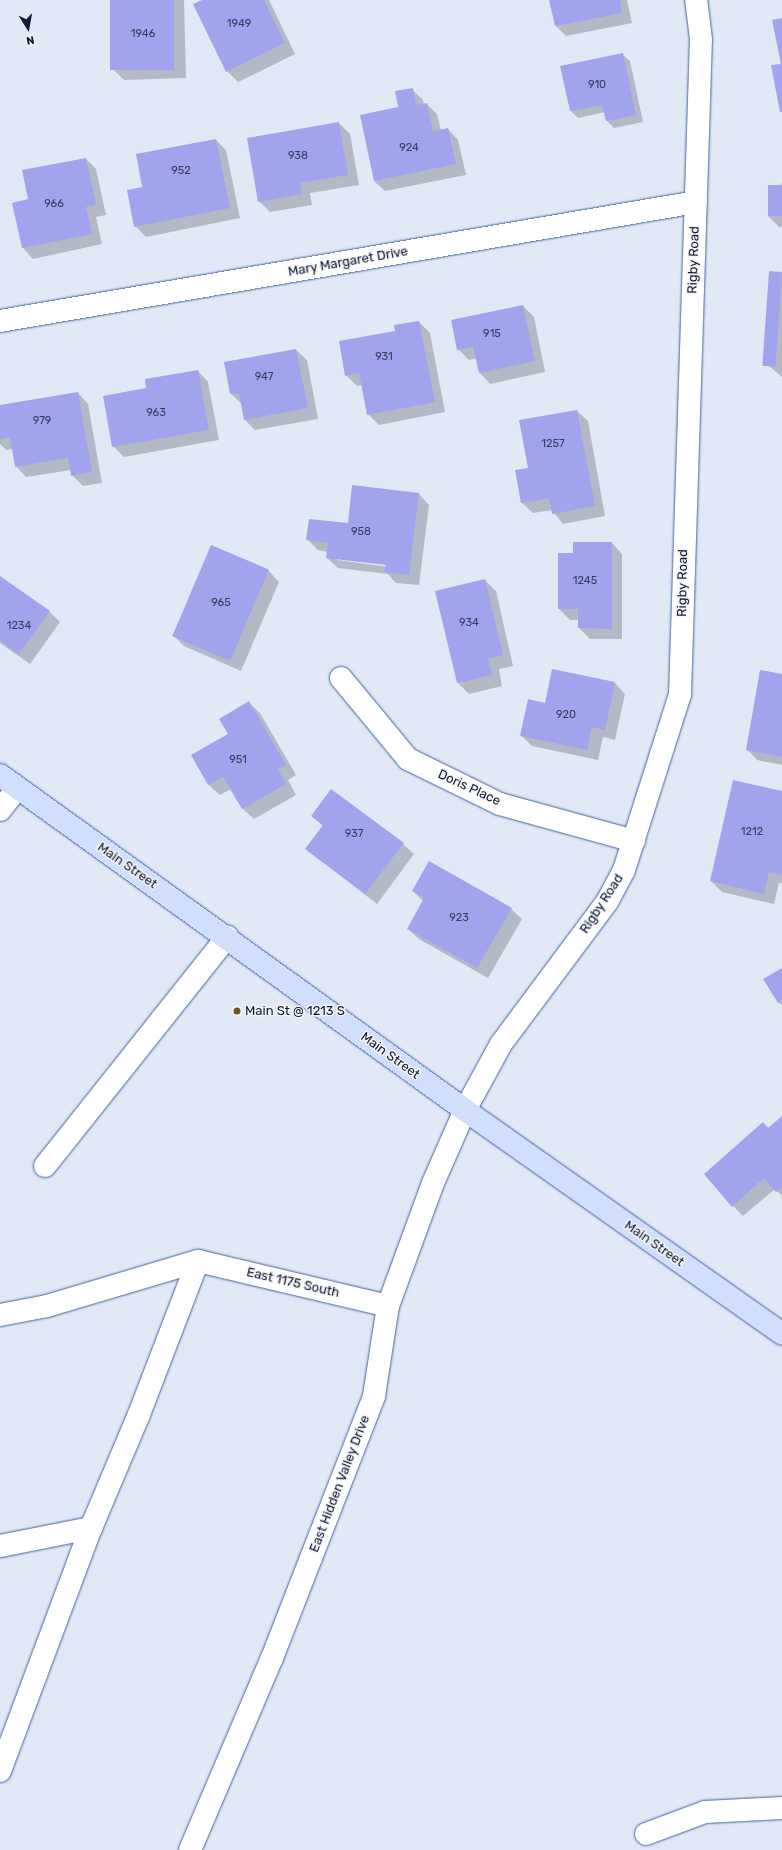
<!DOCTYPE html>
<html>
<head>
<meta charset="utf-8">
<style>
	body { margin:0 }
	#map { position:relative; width:782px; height:1850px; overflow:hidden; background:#e1e9f7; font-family:Rubik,sans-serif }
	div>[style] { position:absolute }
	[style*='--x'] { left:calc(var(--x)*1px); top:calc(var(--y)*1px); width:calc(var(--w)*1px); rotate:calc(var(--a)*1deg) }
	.shadow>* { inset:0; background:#0003 }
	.building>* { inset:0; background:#a1a4ed; transform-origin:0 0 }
	.roads { filter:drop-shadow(0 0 1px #41629f) drop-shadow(0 0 1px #41629f) }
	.minor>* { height:22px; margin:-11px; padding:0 11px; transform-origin:11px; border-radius:11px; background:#fff }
	.major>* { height:22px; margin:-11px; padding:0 11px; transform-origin:11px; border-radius:11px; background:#d0dffb }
	.dots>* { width:11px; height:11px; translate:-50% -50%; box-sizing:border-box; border:2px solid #f5f5f5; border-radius:50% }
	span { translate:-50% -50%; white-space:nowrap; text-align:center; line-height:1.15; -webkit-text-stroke:3px #f5f5f5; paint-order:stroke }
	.number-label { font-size:11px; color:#333d63 }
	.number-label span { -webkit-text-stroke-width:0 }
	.street-label { font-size:13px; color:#0e1b35 }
	.poi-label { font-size:13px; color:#0e1b35 }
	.left { translate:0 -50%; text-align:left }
	.north { position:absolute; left:8px; top:8px; width:40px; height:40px; -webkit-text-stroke:3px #f5f5f5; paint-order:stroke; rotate:169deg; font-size:11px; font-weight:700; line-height:16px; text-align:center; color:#0e1b35 }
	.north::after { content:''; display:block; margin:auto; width:14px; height:18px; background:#0e1b35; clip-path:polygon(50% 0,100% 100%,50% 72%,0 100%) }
</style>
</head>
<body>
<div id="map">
	<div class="shadow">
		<div style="clip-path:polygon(111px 0,184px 0,186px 78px,124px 80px,113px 69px)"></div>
		<div style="clip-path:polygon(203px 0,269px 0,295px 54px,238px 82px,227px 71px)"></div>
		<div style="clip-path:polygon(551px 0,627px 0,632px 23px,566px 36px,556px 26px)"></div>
		<div style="clip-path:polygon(622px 54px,630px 61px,643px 122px,614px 128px,607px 121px,605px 112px,578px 118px,571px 111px)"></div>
		<div style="clip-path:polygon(412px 89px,423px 100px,424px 105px,427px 104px,437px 114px,441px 131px,448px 129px,458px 140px,466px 175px,385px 191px,374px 181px,399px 108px)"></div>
		<div style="clip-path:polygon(339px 123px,350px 134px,359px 185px,310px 193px,312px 205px,270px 212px,259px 201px)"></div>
		<div style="clip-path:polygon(216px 140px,226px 150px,240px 218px,146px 237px,135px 226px,143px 188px)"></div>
		<div style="clip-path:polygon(86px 159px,96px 169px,106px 215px,96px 217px,102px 244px,33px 259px,23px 248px,14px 204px,30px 200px)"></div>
		<div style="clip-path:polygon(782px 182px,782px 227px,779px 227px,768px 216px)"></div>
		<div style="clip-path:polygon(782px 273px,782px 377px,769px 366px)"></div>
		<div style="clip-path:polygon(523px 306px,534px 317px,545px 372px,490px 384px,480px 373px,477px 358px,469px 360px,458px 349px)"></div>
		<div style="clip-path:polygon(419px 322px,430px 333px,445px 412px,379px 425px,368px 414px,363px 385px,357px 386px,346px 375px,396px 332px)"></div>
		<div style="clip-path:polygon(296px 350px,307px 360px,318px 419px,255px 430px,245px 420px,242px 404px,231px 394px,226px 362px)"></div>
		<div style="clip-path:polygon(198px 371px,208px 382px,219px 440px,124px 457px,113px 446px,148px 389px)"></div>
		<div style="clip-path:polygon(78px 393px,88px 404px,102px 483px,83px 486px,72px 475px,71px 470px,26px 477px,16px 466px,13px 449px,6px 450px,0 444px,0 406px)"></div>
		<div style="clip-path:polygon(577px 411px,588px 421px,605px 516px,563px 524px,552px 510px,533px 513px,522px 503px,529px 469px)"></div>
		<div style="clip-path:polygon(evenodd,419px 494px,429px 505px,419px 585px,396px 583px,388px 574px,338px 568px,327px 558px,328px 552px,318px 550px,308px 540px,419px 494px,337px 558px,391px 565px,390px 567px,337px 560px,337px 558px)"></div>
		<div style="clip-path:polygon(612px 543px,622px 554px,622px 639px,590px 639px,579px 628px,579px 620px,570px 620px,559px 609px,574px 554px)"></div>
		<div style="clip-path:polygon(211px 547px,269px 571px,279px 582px,241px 671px,184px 646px,173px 635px)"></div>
		<div style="clip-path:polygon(0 577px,49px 611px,60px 622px,30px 664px,0 643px)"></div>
		<div style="clip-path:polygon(485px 580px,496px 591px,513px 666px,499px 669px,502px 686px,469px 694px,458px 683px,436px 592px)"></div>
		<div style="clip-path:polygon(782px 675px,782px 765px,757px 760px,747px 749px)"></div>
		<div style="clip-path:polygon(615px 683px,625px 694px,615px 740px,603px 737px,598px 760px,532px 746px,521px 735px,546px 704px)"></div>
		<div style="clip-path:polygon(249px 703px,260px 713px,296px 775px,288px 780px,296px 795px,254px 819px,243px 809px,231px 789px,220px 795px,209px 785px,192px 755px,229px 734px)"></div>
		<div style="clip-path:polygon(782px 792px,782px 883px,779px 883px,774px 904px,722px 892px,711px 881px)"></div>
		<div style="clip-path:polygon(312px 816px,403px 844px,414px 854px,377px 904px,306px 849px,323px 826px)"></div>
		<div style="clip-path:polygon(413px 891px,511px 909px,522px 919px,488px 978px,419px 939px,408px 929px,424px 902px)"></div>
		<div style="clip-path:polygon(782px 969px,782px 1005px,778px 1002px)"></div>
		<div style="clip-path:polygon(782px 1117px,782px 1196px,775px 1189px,743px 1216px,733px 1206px,763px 1123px,769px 1129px)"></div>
	</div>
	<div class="building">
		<div style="left:110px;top:0;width:64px;height:70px"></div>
		<div style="clip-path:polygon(202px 0,264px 0,285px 43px,226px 72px,193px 4px)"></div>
		<div style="clip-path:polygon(549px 0,620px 0,622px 13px,555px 26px)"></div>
		<div style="clip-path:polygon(782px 18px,782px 112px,780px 112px,771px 65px,781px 64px,772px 20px)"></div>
		<div style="clip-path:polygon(623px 53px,636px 115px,606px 121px,602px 105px,570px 111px,560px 66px)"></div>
		<div style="clip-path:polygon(413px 88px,416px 105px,427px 103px,433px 131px,448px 128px,456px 164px,374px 181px,360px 115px,398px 107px,395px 91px)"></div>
		<div style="clip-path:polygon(339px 122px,348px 175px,300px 183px,302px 194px,258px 202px,247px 138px)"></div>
		<div style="clip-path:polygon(216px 139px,230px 208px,134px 227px,127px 190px,142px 187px,136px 154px)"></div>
		<div style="clip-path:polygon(86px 158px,96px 205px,86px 207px,92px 234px,22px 248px,12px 203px,28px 199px,22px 170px)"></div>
		<div style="left:768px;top:185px;width:14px;height:31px"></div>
		<div style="left:769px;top:271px;width:13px;height:95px;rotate:4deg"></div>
		<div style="clip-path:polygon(523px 305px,535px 361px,479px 373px,473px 347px,457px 350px,451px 320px)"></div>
		<div style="clip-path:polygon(419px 321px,435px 402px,367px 415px,359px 373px,345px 376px,339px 341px,395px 331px,394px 325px)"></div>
		<div style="clip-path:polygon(296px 349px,308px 408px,244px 420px,239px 393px,230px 394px,224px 362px)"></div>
		<div style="clip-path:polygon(198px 370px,209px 430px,112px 447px,103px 396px,146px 388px,145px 379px)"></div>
		<div style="clip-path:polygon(78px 392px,92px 472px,71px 476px,68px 458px,15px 467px,10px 437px,0 439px,0 405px)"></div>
		<div style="clip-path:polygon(577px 410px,595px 506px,552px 514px,549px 498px,521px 503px,515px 470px,528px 468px,519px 420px)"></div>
		<div style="clip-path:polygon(352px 485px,419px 493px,409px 575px,384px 572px,386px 565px,326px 558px,328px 543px,306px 540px,309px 519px,348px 523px)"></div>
		<div style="clip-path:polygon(573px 542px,612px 542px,612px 629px,578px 628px,578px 609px,558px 609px,558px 553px,573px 553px)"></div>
		<div style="left:211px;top:545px;width:63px;height:99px;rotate:23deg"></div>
		<div style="clip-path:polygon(0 576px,50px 611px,19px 654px,0 641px)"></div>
		<div style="clip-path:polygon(485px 579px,503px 655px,488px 659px,492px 675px,457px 683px,435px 591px)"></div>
		<div style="clip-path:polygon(552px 669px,615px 682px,605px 730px,592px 727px,587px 750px,520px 736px,528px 699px,545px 703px)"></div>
		<div style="clip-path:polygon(760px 670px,782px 674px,782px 757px,746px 750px)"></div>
		<div style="clip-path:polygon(249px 701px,286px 765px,278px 769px,286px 784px,242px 809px,223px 777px,208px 785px,191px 755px,228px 734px,219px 719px)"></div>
		<div style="clip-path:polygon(733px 780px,782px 791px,782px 875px,769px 872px,764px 894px,710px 881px)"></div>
		<div style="clip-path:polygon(331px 789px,404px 843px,365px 894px,305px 849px,323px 825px,311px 816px)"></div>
		<div style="clip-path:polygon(429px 861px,512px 908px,477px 968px,407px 929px,424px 898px,412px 891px)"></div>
		<div style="clip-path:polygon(782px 968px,782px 1000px,778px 1003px,763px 979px)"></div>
		<div style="clip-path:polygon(782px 1116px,782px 1187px,776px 1192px,764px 1178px,732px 1207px,704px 1174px,763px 1122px,768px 1128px)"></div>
	</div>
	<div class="roads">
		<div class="minor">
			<div style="--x:0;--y:321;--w:706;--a:-9.7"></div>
			<div style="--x:341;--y:678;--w:105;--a:50.4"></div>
			<div style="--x:408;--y:759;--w:102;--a:26.1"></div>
			<div style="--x:500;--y:804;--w:139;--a:15.4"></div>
			<div style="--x:0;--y:810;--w:28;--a:-51"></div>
			<div style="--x:45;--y:1166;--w:293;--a:-51.5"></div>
			<div style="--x:0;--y:1315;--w:48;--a:-10.8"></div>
			<div style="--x:47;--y:1306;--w:158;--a:-16.6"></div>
			<div style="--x:198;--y:1261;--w:195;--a:13.3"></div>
			<div style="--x:0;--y:1546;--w:93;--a:-11.2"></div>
			<div style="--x:91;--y:1528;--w:121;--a:-67.1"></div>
			<div style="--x:138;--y:1417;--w:167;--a:-69"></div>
			<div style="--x:0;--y:1771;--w:259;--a:-69.5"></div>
			<div style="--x:646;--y:1834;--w:63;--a:-20.4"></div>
			<div style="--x:705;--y:1812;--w:77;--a:-3"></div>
			<div style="--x:190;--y:1850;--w:209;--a:-66.9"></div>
			<div style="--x:272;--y:1658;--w:281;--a:-68.7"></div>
			<div style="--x:374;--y:1396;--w:91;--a:-81.2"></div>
			<div style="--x:388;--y:1306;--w:131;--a:-69.9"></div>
			<div style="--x:433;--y:1183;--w:80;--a:-66.3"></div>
			<div style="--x:465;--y:1110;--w:75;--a:-61.4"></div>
			<div style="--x:501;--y:1044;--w:177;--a:-53.3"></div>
			<div style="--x:607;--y:902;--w:36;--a:-62"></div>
			<div style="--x:624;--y:870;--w:184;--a:-72.3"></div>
			<div style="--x:680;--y:695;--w:656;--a:-88.17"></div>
			<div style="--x:701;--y:39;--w:39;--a:-97"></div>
		</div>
		<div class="major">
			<div style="--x:0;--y:775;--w:573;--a:35.77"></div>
			<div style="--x:465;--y:1110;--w:388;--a:35.2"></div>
		</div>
	</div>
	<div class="dots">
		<div style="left:237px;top:1011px;background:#6d5525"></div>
	</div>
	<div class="number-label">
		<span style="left:239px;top:24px">1949</span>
		<span style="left:143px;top:34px">1946</span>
		<span style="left:597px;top:85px">910</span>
		<span style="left:409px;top:148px">924</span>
		<span style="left:298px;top:156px">938</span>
		<span style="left:181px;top:171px">952</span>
		<span style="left:54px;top:204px">966</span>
		<span style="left:492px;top:334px">915</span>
		<span style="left:384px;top:357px">931</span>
		<span style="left:264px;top:377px">947</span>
		<span style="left:156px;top:413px">963</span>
		<span style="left:42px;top:421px">979</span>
		<span style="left:553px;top:444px">1257</span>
		<span style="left:361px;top:532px">958</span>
		<span style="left:585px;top:581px">1245</span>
		<span style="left:221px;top:603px">965</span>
		<span style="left:469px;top:623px">934</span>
		<span style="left:19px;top:626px">1234</span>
		<span style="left:566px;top:715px">920</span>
		<span style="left:238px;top:760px">951</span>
		<span style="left:752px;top:832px">1212</span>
		<span style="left:354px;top:834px">937</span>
		<span style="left:459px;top:918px">923</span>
	</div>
	<div class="street-label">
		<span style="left:694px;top:260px;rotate:-88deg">Rigby Road</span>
		<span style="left:348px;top:262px;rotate:-10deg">Mary Margaret Drive</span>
		<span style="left:683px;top:583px;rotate:-89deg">Rigby Road</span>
		<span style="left:469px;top:788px;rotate:25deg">Doris Place</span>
		<span style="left:127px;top:866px;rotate:35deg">Main Street</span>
		<span style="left:602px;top:904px;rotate:-57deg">Rigby Road</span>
		<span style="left:390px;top:1056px;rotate:36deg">Main Street</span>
		<span style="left:654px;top:1244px;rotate:35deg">Main Street</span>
		<span style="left:293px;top:1283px;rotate:13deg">East 1175 South</span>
		<span style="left:340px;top:1484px;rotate:-69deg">East Hidden Valley Drive</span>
	</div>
	<div class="poi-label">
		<span class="left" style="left:245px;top:1011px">Main St @ 1213 S</span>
	</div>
	<div class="north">N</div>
</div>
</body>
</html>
